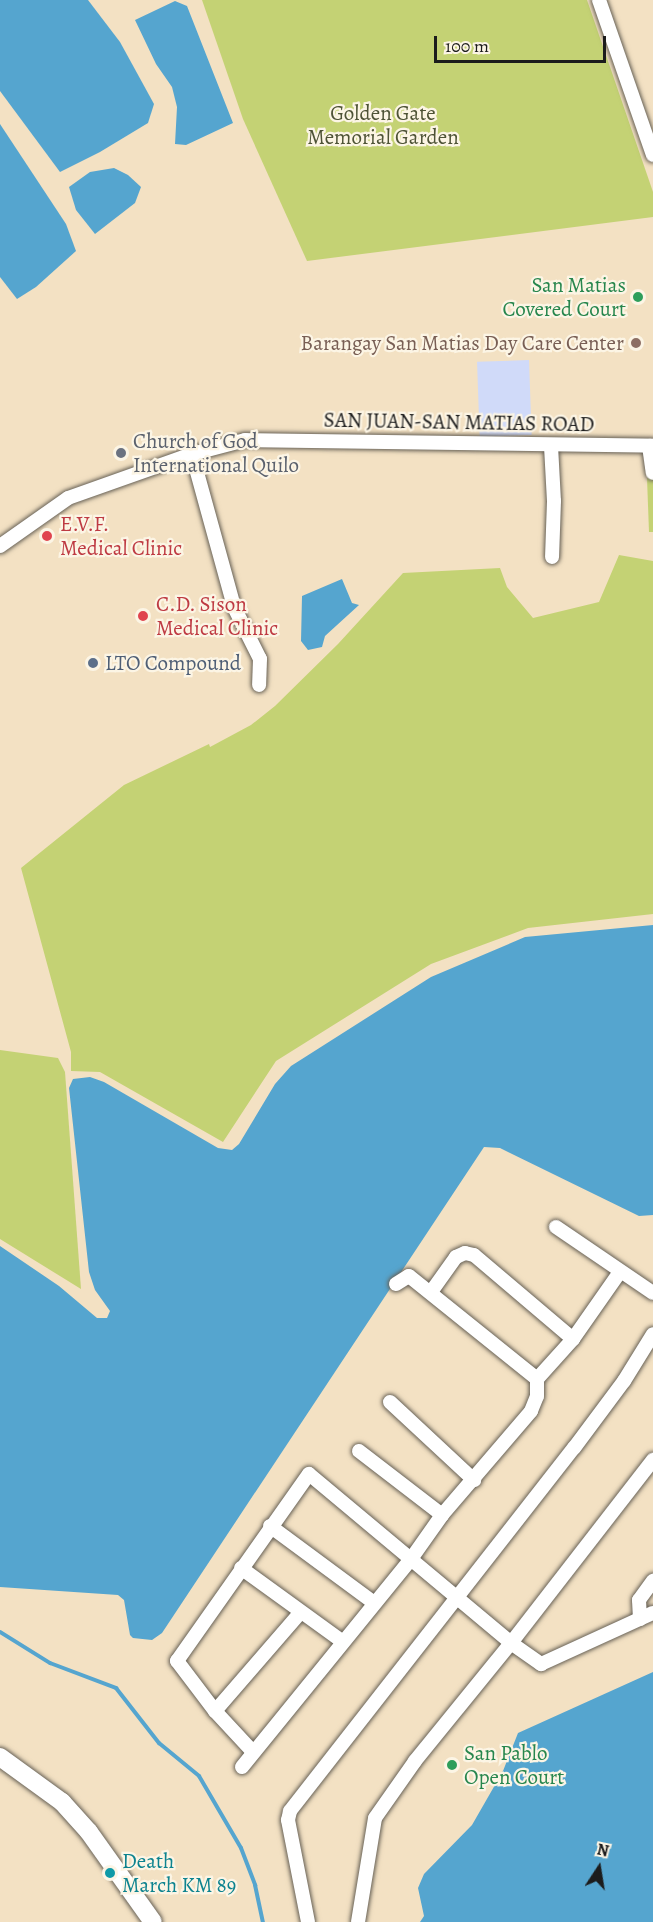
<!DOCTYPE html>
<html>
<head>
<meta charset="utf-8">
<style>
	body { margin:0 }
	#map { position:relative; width:653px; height:1922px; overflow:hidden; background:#f3e1c3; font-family:Alegreya,serif }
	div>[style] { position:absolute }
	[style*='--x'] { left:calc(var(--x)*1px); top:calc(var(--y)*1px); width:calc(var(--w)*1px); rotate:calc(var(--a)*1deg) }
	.built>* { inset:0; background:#d0daf9; transform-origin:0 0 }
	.green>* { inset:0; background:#c4d274 }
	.water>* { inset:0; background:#55a5cf }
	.stream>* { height:4px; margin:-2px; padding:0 2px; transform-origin:2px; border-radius:2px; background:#55a5cf }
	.roads { filter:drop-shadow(0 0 2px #676156) drop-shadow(0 0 2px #676156) }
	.minor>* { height:14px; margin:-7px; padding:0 7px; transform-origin:7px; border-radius:7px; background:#fff }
	.major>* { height:18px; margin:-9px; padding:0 9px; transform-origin:9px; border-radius:9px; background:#fff }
	.dots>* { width:16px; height:16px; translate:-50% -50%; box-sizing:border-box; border:3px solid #fcf5e5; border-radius:50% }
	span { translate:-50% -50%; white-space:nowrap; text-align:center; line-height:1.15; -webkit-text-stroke:4.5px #fcf5e5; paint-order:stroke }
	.park-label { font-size:21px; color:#4e5336 }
	.leisure-label { font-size:21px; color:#27864d }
	.right { translate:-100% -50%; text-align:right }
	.left { translate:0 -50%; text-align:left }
	.education-label { font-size:21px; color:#785e54 }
	.street-label { font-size:21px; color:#1c1c1c }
	.worship-label { font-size:21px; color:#5b616d }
	.health-label { font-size:21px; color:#be3a42 }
	.service-label { font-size:21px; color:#4e5e75 }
	.culture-label { font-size:21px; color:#0d838f }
	.north { position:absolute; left:569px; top:1838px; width:60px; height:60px; -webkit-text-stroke:4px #fcf5e5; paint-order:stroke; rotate:12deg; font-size:16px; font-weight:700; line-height:24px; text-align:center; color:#1c1c1c }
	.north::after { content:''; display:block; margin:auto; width:21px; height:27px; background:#1c1c1c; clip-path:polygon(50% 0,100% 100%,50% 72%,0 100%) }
	.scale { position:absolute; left:434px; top:36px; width:172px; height:27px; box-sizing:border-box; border:3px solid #1c1c1c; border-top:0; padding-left:8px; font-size:18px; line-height:21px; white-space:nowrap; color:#1c1c1c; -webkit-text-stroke:4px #fcf5e5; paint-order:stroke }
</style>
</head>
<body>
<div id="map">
	<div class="built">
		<div style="left:529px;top:360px;width:75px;height:52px;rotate:88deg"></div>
	</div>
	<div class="green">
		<div style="clip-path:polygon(202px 0,587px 0,653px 192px,653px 217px,307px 261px,243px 119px)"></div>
		<div style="clip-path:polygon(647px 478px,653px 478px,653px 532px,649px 532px)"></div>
		<div style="clip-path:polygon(619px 555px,653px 561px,653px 914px,528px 928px,431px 964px,276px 1061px,223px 1142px,100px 1072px,71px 1071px,71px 1052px,21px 868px,124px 785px,209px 744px,210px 747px,251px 725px,275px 706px,338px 644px,403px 573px,500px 568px,507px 587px,533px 618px,599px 602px)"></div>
		<div style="clip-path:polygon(0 1050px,58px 1058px,65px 1072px,81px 1289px,0 1239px)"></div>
	</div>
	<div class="water">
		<div style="clip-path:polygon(0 0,88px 0,120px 42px,154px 104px,148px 123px,100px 152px,60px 172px,0 91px)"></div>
		<div style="clip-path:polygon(175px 1px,187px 6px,233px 123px,186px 145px,175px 144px,177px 107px,172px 87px,156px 64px,135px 20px)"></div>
		<div style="clip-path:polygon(0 124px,66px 224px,76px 251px,36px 287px,17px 299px,0 277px)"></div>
		<div style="clip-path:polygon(114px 168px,128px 175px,141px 187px,135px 203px,95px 234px,76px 210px,69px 187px,90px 172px)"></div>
		<div style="clip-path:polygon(342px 579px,352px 603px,359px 605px,325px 636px,322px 647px,308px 650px,301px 641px,302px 596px)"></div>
		<div style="clip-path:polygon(653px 925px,653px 1215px,639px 1216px,500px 1148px,484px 1147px,162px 1633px,152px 1640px,133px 1638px,130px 1635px,124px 1600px,118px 1595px,0 1587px,0 1246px,59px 1286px,97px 1318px,107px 1318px,110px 1311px,95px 1290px,89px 1272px,69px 1088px,73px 1079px,90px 1077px,104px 1082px,218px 1148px,232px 1150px,239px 1144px,275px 1084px,291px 1066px,431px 977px,525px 937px)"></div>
		<div style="clip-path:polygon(653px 1672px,653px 1922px,420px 1922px,424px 1916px,418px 1888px,424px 1874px,472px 1825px,503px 1771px,518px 1733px)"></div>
	</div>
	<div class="stream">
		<div style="--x:0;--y:1632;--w:59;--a:31.8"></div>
		<div style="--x:50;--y:1663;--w:71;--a:20.7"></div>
		<div style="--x:116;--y:1688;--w:70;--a:52"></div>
		<div style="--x:159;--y:1743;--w:52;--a:39.5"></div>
		<div style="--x:199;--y:1776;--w:83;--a:59.7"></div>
		<div style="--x:241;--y:1848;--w:40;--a:69"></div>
		<div style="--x:255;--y:1885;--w:38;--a:78"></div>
	</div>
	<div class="roads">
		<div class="minor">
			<div style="--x:599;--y:0;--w:164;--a:70.8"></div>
			<div style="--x:551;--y:446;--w:55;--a:86.9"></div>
			<div style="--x:554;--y:501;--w:56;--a:92"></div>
			<div style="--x:649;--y:446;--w:27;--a:82"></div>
			<div style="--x:192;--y:454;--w:159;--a:74.6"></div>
			<div style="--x:234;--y:607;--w:58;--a:63.4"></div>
			<div style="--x:260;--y:659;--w:26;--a:92"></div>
			<div style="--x:0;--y:546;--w:83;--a:-35.2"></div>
			<div style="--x:68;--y:498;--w:132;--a:-19.5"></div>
			<div style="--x:192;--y:454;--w:55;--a:-14.8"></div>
			<div style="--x:245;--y:440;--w:408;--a:0.8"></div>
			<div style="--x:556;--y:1227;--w:117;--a:34.2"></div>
			<div style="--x:396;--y:1284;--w:15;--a:-32"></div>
			<div style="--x:409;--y:1276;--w:164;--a:38.8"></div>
			<div style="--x:431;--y:1292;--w:43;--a:-54.5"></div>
			<div style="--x:456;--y:1257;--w:10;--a:-24"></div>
			<div style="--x:465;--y:1253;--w:9;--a:13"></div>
			<div style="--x:474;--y:1255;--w:130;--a:40.3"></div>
			<div style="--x:390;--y:1402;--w:115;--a:42.9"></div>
			<div style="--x:359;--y:1451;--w:105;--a:37.6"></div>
			<div style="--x:270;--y:1526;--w:129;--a:36.5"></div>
			<div style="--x:241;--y:1568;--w:125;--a:35.9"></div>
			<div style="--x:300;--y:1613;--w:130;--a:130.9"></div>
			<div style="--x:215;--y:1711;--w:63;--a:-127.2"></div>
			<div style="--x:177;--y:1661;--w:229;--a:-54.8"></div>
			<div style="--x:309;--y:1474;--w:263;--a:39.9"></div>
			<div style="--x:511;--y:1643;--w:37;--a:35"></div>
			<div style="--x:541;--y:1664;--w:123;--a:-24.5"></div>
			<div style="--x:640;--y:1619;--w:19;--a:-93"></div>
			<div style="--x:639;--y:1600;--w:24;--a:-54"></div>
			<div style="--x:215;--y:1711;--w:56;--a:47.2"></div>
			<div style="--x:242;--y:1767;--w:268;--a:-50.9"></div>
			<div style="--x:411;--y:1559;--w:54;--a:-54.8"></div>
			<div style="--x:442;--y:1515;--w:137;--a:-49.4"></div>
			<div style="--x:531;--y:1411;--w:16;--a:-68"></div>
			<div style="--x:537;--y:1396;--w:17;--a:-90"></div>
			<div style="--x:537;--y:1379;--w:54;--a:-48"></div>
			<div style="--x:573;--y:1339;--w:82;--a:-55"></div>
			<div style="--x:308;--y:1922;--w:104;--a:-101.1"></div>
			<div style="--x:288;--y:1820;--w:9;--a:-77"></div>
			<div style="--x:290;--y:1811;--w:461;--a:-52"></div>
			<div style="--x:574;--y:1448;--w:84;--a:-53.3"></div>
			<div style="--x:624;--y:1381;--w:55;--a:-58.3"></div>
			<div style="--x:358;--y:1922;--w:105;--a:-80.7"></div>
			<div style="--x:375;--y:1818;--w:70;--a:-54.9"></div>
			<div style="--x:415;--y:1761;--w:152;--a:-50.9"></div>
			<div style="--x:511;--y:1643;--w:232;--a:-52.2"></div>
		</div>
		<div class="major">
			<div style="--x:0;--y:1757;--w:77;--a:36"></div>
			<div style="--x:62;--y:1802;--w:40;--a:48"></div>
			<div style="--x:89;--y:1832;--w:110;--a:54.6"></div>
		</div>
	</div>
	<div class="dots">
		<div style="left:638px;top:297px;background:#2e9e5b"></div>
		<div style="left:636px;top:343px;background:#8d6e63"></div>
		<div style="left:121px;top:453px;background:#6b7280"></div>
		<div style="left:47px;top:536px;background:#e0444e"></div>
		<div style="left:143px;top:616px;background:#e0444e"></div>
		<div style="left:93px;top:663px;background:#5c6f8a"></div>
		<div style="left:452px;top:1765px;background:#2e9e5b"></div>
		<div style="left:110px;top:1873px;background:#0f9aa8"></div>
	</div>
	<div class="park-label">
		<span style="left:383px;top:125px">Golden Gate<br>Memorial Garden</span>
	</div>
	<div class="leisure-label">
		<span class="right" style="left:626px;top:297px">San Matias<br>Covered Court</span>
		<span class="left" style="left:464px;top:1765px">San Pablo<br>Open Court</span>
	</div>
	<div class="education-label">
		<span class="right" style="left:624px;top:343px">Barangay San Matias Day Care Center</span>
	</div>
	<div class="street-label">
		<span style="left:459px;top:422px;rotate:1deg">SAN JUAN-SAN MATIAS ROAD</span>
	</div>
	<div class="worship-label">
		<span class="left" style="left:133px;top:453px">Church of God<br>International Quilo</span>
	</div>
	<div class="health-label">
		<span class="left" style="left:60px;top:536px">E.V.F.<br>Medical Clinic</span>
		<span class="left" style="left:156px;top:616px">C.D. Sison<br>Medical Clinic</span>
	</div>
	<div class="service-label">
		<span class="left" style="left:105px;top:663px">LTO Compound</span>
	</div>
	<div class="culture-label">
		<span class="left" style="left:122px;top:1873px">Death<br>March KM 89</span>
	</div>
	<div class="north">N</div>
	<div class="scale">100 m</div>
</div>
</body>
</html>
